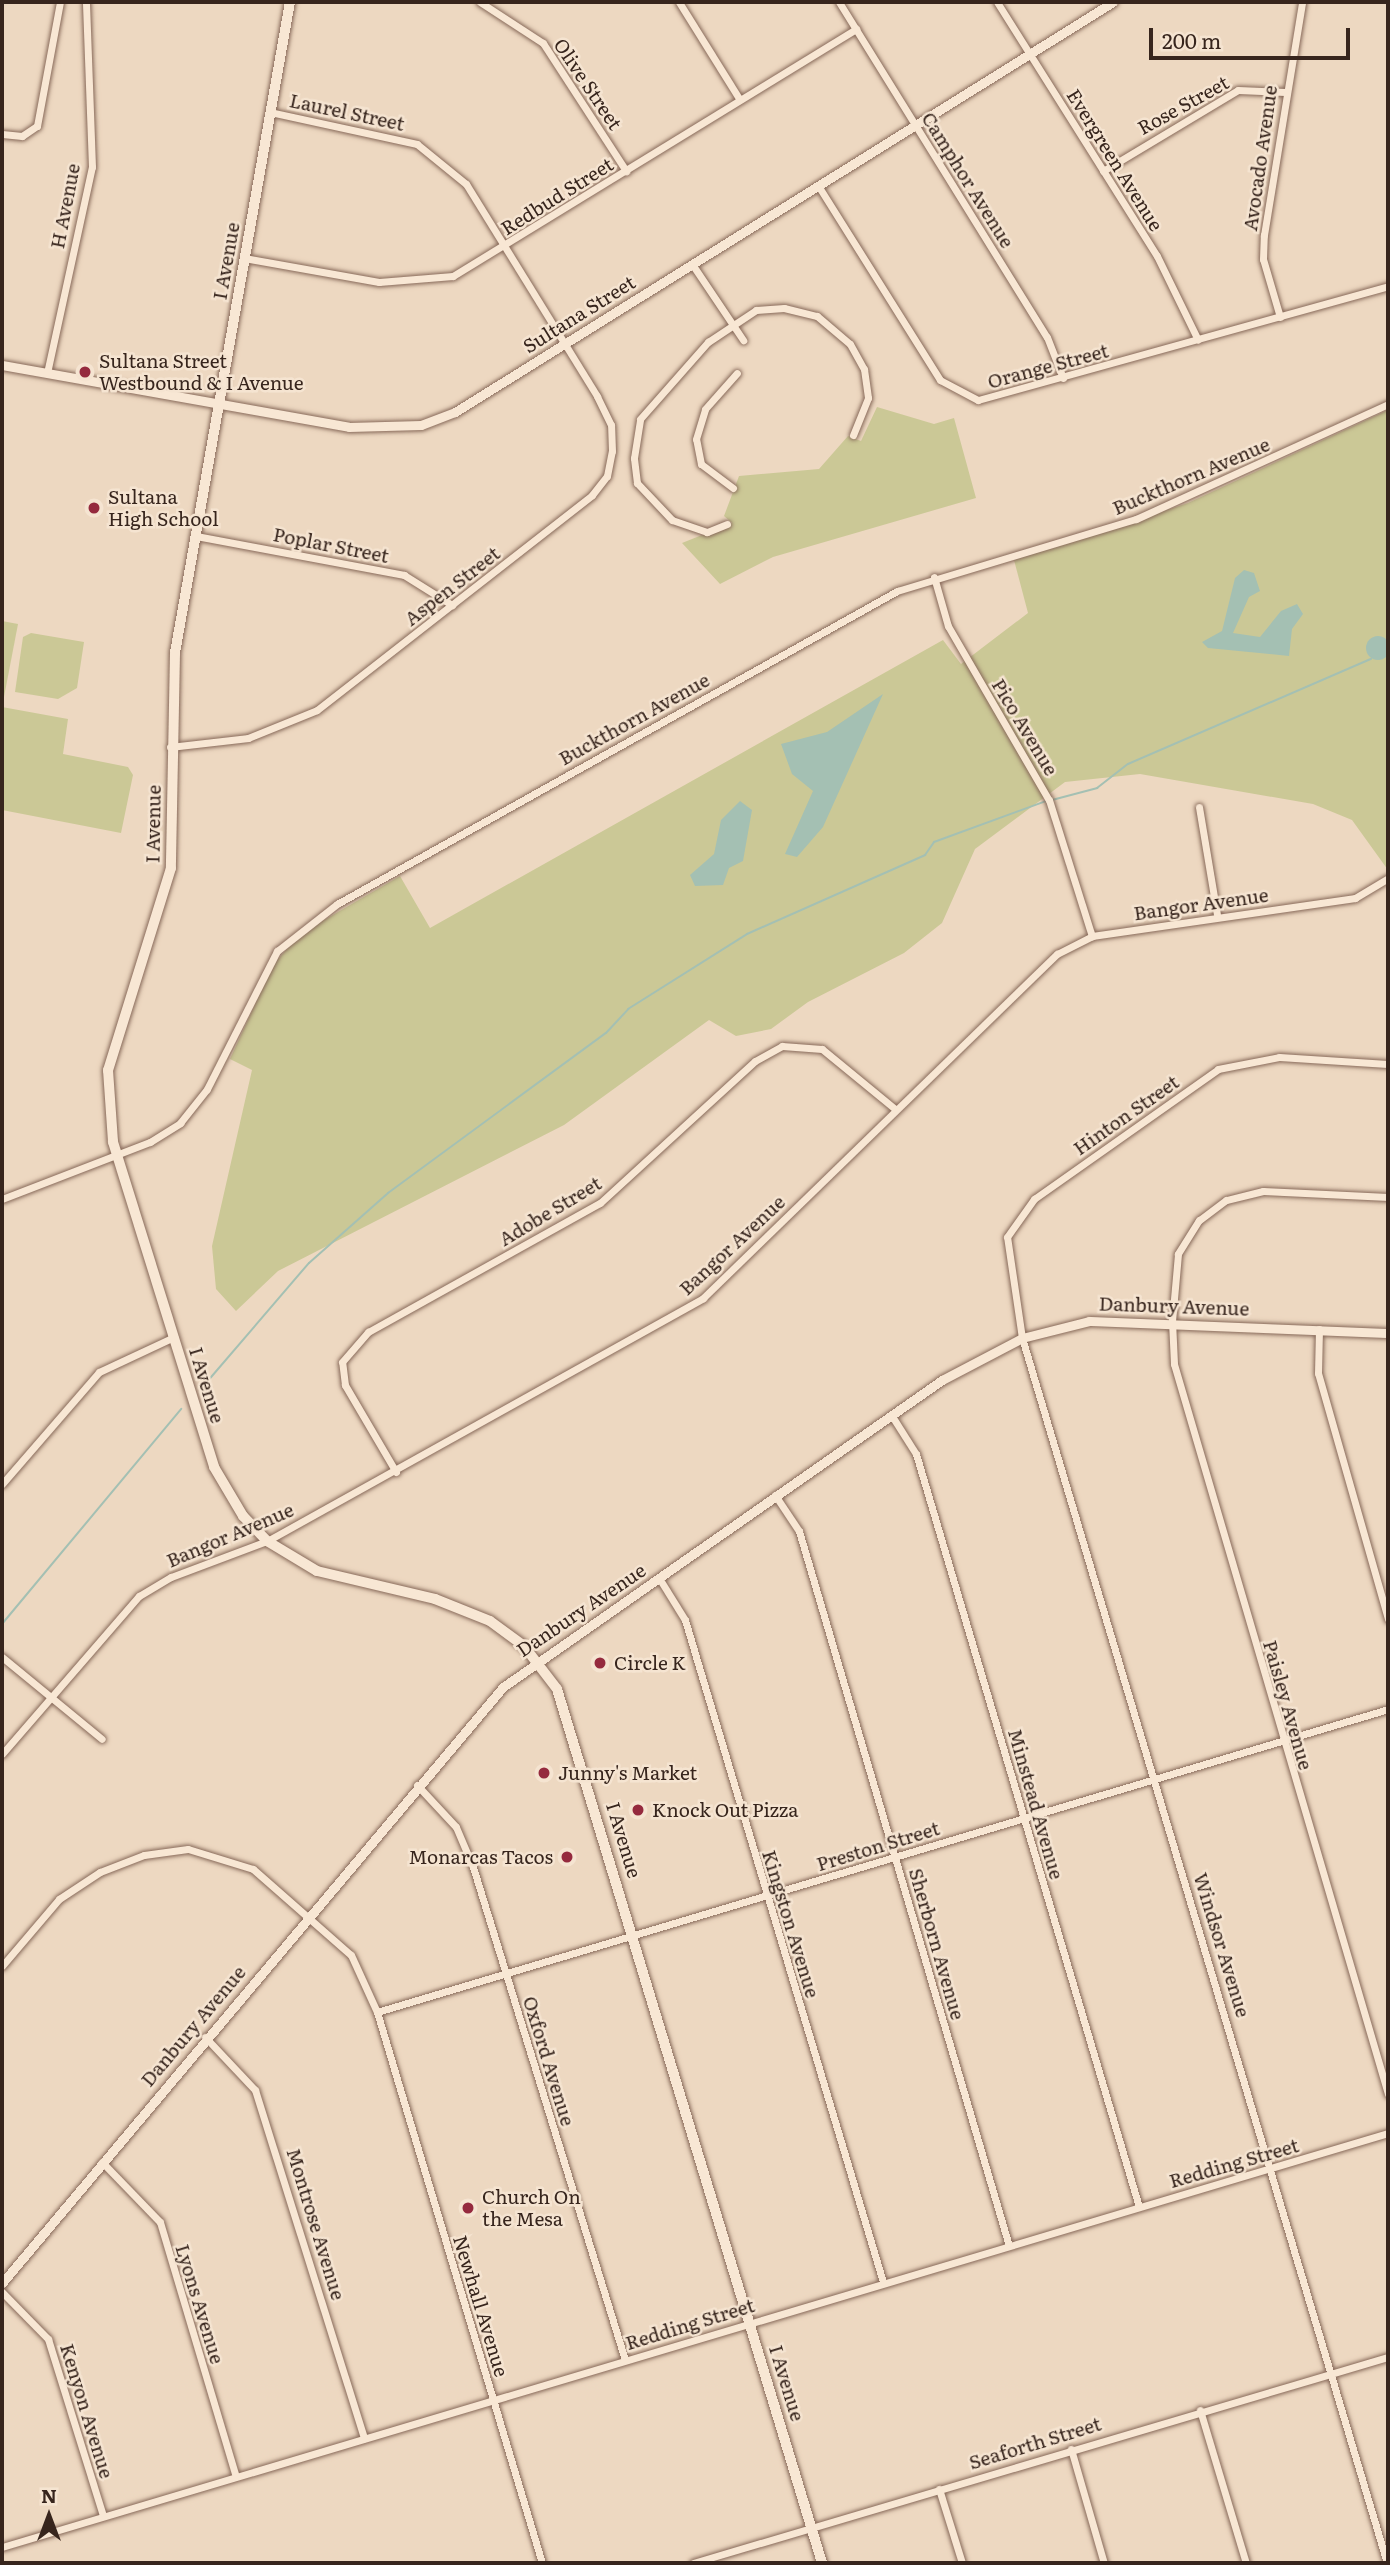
<!DOCTYPE html>
<html>
<head>
<meta charset="utf-8">
<style>
	body { margin:0 }
	#map { position:relative; width:1390px; height:2565px; overflow:hidden; background:#edd8c1; font-family:Literata,serif }
	div>[style] { position:absolute }
	[style*='--x'] { left:calc(var(--x)*1px); top:calc(var(--y)*1px); width:calc(var(--w)*1px); rotate:calc(var(--a)*1deg) }
	.green>* { inset:0; background:#cbc896 }
	.water>* { inset:0; background:#a4c0b3 }
	.round { border-radius:50% }
	.stream>* { height:2px; margin:-1px; padding:0 1px; transform-origin:1px; border-radius:1px; background:#a4c0b3 }
	.roads { filter:drop-shadow(0 0 2px #876959) drop-shadow(0 0 2px #876959) }
	.minor>* { height:7px; margin:-3.5px; padding:0 3.5px; transform-origin:3.5px; border-radius:3.5px; background:#f8e7d4 }
	.tertiary>* { height:9px; margin:-4.5px; padding:0 4.5px; transform-origin:4.5px; border-radius:4.5px; background:#f8e7d4 }
	.secondary>* { height:10px; margin:-5px; padding:0 5px; transform-origin:5px; border-radius:5px; background:#f8e7d4 }
	.dots>* { width:19px; height:19px; translate:-50% -50%; box-sizing:border-box; border:4px solid #f5e4d1; border-radius:50% }
	span { translate:-50% -50%; white-space:nowrap; text-align:center; line-height:1.15; -webkit-text-stroke:5px #f5e4d1; paint-order:stroke }
	.street-label { font-size:19px; color:#37251d }
	.poi-label { font-size:19px; color:#37251d }
	.left { translate:0 -50%; text-align:left }
	.right { translate:-100% -50%; text-align:right }
	.frame { position:absolute; inset:0; border:4px solid #37251d; pointer-events:none }
	.north { position:absolute; left:14px; top:2481px; width:70px; height:70px; -webkit-text-stroke:5px #f5e4d1; paint-order:stroke; rotate:0deg; font-size:19px; font-weight:700; line-height:28px; text-align:center; color:#37251d }
	.north::after { content:''; display:block; margin:auto; width:24px; height:32px; background:#37251d; clip-path:polygon(50% 0,100% 100%,50% 72%,0 100%) }
	.scale { position:absolute; left:1149px; top:28px; width:201px; height:32px; box-sizing:border-box; border:4px solid #37251d; border-top:0; padding-left:9px; font-size:21px; line-height:24px; white-space:nowrap; color:#37251d; -webkit-text-stroke:5px #f5e4d1; paint-order:stroke }
</style>
</head>
<body>
<div id="map">
	<div class="green">
		<div style="clip-path:polygon(877px 407px,934px 424px,954px 418px,976px 498px,773px 557px,720px 584px,682px 543px,732px 523px,724px 516px,739px 476px,819px 469px,848px 436px,861px 441px)"></div>
		<div style="clip-path:polygon(1388px 410px,1388px 870px,1352px 820px,1313px 804px,1140px 774px,1065px 782px,975px 849px,942px 923px,904px 953px,808px 1002px,771px 1029px,736px 1036px,709px 1020px,564px 1125px,278px 1271px,236px 1311px,216px 1289px,212px 1246px,252px 1070px,230px 1059px,273px 965px,300px 934px,400px 876px,430px 928px,943px 640px,961px 664px,1028px 613px,1014px 560px,1188px 503px)"></div>
		<div style="clip-path:polygon(2px 621px,18px 624px,4px 697px,2px 696px)"></div>
		<div style="clip-path:polygon(31px 633px,84px 642px,77px 688px,58px 699px,15px 692px,23px 637px)"></div>
		<div style="clip-path:polygon(2px 707px,68px 719px,63px 754px,128px 767px,133px 775px,121px 833px,2px 810px)"></div>
	</div>
	<div class="water">
		<div style="clip-path:polygon(1244px 570px,1254px 573px,1260px 591px,1249px 597px,1233px 633px,1260px 637px,1281px 611px,1297px 604px,1303px 614px,1292px 629px,1289px 656px,1208px 648px,1202px 642px,1222px 631px,1235px 578px)"></div>
		<div class="round" style="left:1366px;top:636px;width:24px;height:24px"></div>
		<div style="clip-path:polygon(883px 694px,823px 827px,797px 857px,785px 854px,813px 791px,792px 774px,781px 744px,827px 732px)"></div>
		<div style="clip-path:polygon(740px 801px,752px 810px,743px 861px,729px 868px,723px 885px,695px 886px,690px 875px,714px 854px,721px 820px)"></div>
	</div>
	<div class="stream">
		<div style="--x:1052;--y:800;--w:47;--a:-14.9"></div>
		<div style="--x:1097;--y:788;--w:39;--a:-38"></div>
		<div style="--x:1128;--y:764;--w:265;--a:-23.4"></div>
		<div style="--x:206;--y:1383;--w:158;--a:-49.4"></div>
		<div style="--x:309;--y:1263;--w:106;--a:-41.5"></div>
		<div style="--x:388;--y:1193;--w:270;--a:-36.3"></div>
		<div style="--x:606;--y:1033;--w:33;--a:-47"></div>
		<div style="--x:628;--y:1009;--w:141;--a:-32.2"></div>
		<div style="--x:747;--y:934;--w:195;--a:-23.9"></div>
		<div style="--x:925;--y:855;--w:16;--a:-55"></div>
		<div style="--x:934;--y:842;--w:119;--a:-20.1"></div>
		<div style="--x:2;--y:1624;--w:280;--a:-50.2"></div>
	</div>
	<div class="roads">
		<div class="minor">
			<div style="--x:480;--y:2;--w:75;--a:33.1"></div>
			<div style="--x:543;--y:43;--w:153;--a:57"></div>
			<div style="--x:679;--y:2;--w:115;--a:58.1"></div>
			<div style="--x:839;--y:2;--w:394;--a:58.2"></div>
			<div style="--x:1047;--y:337;--w:44;--a:68.7"></div>
			<div style="--x:997;--y:2;--w:300;--a:57.8"></div>
			<div style="--x:1157;--y:256;--w:93;--a:64"></div>
			<div style="--x:2;--y:134;--w:20;--a:6"></div>
			<div style="--x:22;--y:136;--w:18;--a:-34"></div>
			<div style="--x:37;--y:126;--w:126;--a:-79.5"></div>
			<div style="--x:1103;--y:171;--w:157;--a:-31"></div>
			<div style="--x:1238;--y:90;--w:47;--a:2.4"></div>
			<div style="--x:819;--y:187;--w:228;--a:57.9"></div>
			<div style="--x:940;--y:380;--w:43;--a:27.8"></div>
			<div style="--x:978;--y:400;--w:426;--a:-15.5"></div>
			<div style="--x:244;--y:258;--w:137;--a:10.1"></div>
			<div style="--x:379;--y:282;--w:74;--a:-4.6"></div>
			<div style="--x:453;--y:276;--w:473;--a:-31.5"></div>
			<div style="--x:692;--y:264;--w:92;--a:56.1"></div>
			<div style="--x:1280;--y:317;--w:60;--a:-106.3"></div>
			<div style="--x:1263;--y:259;--w:24;--a:-88"></div>
			<div style="--x:1264;--y:235;--w:236;--a:-80.7"></div>
			<div style="--x:47;--y:373;--w:211;--a:-77.7"></div>
			<div style="--x:92;--y:167;--w:165;--a:-92.1"></div>
			<div style="--x:733;--y:488;--w:40;--a:-143"></div>
			<div style="--x:701;--y:464;--w:25;--a:-101"></div>
			<div style="--x:696;--y:439;--w:31;--a:-73"></div>
			<div style="--x:705;--y:409;--w:48;--a:-48.4"></div>
			<div style="--x:727;--y:524;--w:22;--a:158"></div>
			<div style="--x:707;--y:532;--w:37;--a:-161"></div>
			<div style="--x:672;--y:520;--w:51;--a:-133.4"></div>
			<div style="--x:637;--y:483;--w:25;--a:-97"></div>
			<div style="--x:634;--y:458;--w:39;--a:-81"></div>
			<div style="--x:640;--y:419;--w:103;--a:-48.6"></div>
			<div style="--x:708;--y:342;--w:58;--a:-33.7"></div>
			<div style="--x:756;--y:310;--w:28;--a:-4"></div>
			<div style="--x:784;--y:308;--w:34;--a:14"></div>
			<div style="--x:817;--y:316;--w:43;--a:40.3"></div>
			<div style="--x:850;--y:344;--w:29;--a:61"></div>
			<div style="--x:864;--y:369;--w:29;--a:82"></div>
			<div style="--x:868;--y:398;--w:40;--a:112"></div>
			<div style="--x:196;--y:536;--w:212;--a:10.6"></div>
			<div style="--x:404;--y:575;--w:57;--a:32"></div>
			<div style="--x:934;--y:577;--w:51;--a:74.1"></div>
			<div style="--x:948;--y:626;--w:201;--a:59.9"></div>
			<div style="--x:1049;--y:800;--w:143;--a:72.5"></div>
			<div style="--x:170;--y:747;--w:79;--a:-6.6"></div>
			<div style="--x:248;--y:738;--w:74;--a:-22.1"></div>
			<div style="--x:317;--y:710;--w:349;--a:-38"></div>
			<div style="--x:592;--y:495;--w:24;--a:-52"></div>
			<div style="--x:607;--y:476;--w:25;--a:-79"></div>
			<div style="--x:612;--y:451;--w:26;--a:-92"></div>
			<div style="--x:611;--y:425;--w:32;--a:-116"></div>
			<div style="--x:597;--y:396;--w:249;--a:-121.7"></div>
			<div style="--x:466;--y:184;--w:63;--a:-140.8"></div>
			<div style="--x:417;--y:144;--w:150;--a:-167.7"></div>
			<div style="--x:1199;--y:807;--w:109;--a:80.5"></div>
			<div style="--x:1388;--y:1197;--w:125;--a:-177.3"></div>
			<div style="--x:1263;--y:1191;--w:38;--a:166"></div>
			<div style="--x:1226;--y:1200;--w:34;--a:143"></div>
			<div style="--x:1199;--y:1220;--w:40;--a:122"></div>
			<div style="--x:1178;--y:1254;--w:67;--a:95.1"></div>
			<div style="--x:1172;--y:1321;--w:43;--a:87.3"></div>
			<div style="--x:1174;--y:1364;--w:761;--a:73.66"></div>
			<div style="--x:2;--y:1199;--w:159;--a:-21.1"></div>
			<div style="--x:150;--y:1142;--w:36;--a:-32"></div>
			<div style="--x:180;--y:1123;--w:43;--a:-51.5"></div>
			<div style="--x:207;--y:1089;--w:155;--a:-63.1"></div>
			<div style="--x:277;--y:951;--w:76;--a:-38.1"></div>
			<div style="--x:337;--y:904;--w:642;--a:-29.2"></div>
			<div style="--x:897;--y:591;--w:250;--a:-16.8"></div>
			<div style="--x:1136;--y:519;--w:277;--a:-24.5"></div>
			<div style="--x:1319;--y:1329;--w:44;--a:91.3"></div>
			<div style="--x:1318;--y:1373;--w:256;--a:74.1"></div>
			<div style="--x:892;--y:1416;--w:45;--a:57.7"></div>
			<div style="--x:916;--y:1454;--w:785;--a:73.5"></div>
			<div style="--x:396;--y:1472;--w:101;--a:-120.4"></div>
			<div style="--x:345;--y:1385;--w:23;--a:-97"></div>
			<div style="--x:342;--y:1362;--w:40;--a:-49"></div>
			<div style="--x:368;--y:1332;--w:265;--a:-29.1"></div>
			<div style="--x:600;--y:1203;--w:210;--a:-42.5"></div>
			<div style="--x:755;--y:1061;--w:31;--a:-29"></div>
			<div style="--x:782;--y:1046;--w:40;--a:4.3"></div>
			<div style="--x:822;--y:1049;--w:94;--a:39.4"></div>
			<div style="--x:2;--y:1484;--w:148;--a:-49.1"></div>
			<div style="--x:99;--y:1372;--w:83;--a:-25"></div>
			<div style="--x:775;--y:1495;--w:43;--a:56.3"></div>
			<div style="--x:799;--y:1531;--w:745;--a:73.63"></div>
			<div style="--x:659;--y:1578;--w:49;--a:58.2"></div>
			<div style="--x:685;--y:1620;--w:691;--a:73.35"></div>
			<div style="--x:2;--y:1657;--w:129;--a:39.4"></div>
			<div style="--x:2;--y:1754;--w:209;--a:-49.1"></div>
			<div style="--x:139;--y:1596;--w:37;--a:-31"></div>
			<div style="--x:171;--y:1577;--w:103;--a:-20.6"></div>
			<div style="--x:267;--y:1541;--w:499;--a:-29.1"></div>
			<div style="--x:703;--y:1298;--w:494;--a:-44.2"></div>
			<div style="--x:1057;--y:954;--w:39;--a:-27"></div>
			<div style="--x:1092;--y:936;--w:266;--a:-8.2"></div>
			<div style="--x:1355;--y:898;--w:39;--a:-31"></div>
			<div style="--x:417;--y:1785;--w:57;--a:47.1"></div>
			<div style="--x:456;--y:1827;--w:43;--a:67"></div>
			<div style="--x:473;--y:1867;--w:516;--a:72.86"></div>
			<div style="--x:2;--y:1966;--w:88;--a:-49.6"></div>
			<div style="--x:59;--y:1899;--w:49;--a:-33.4"></div>
			<div style="--x:100;--y:1872;--w:47;--a:-21.1"></div>
			<div style="--x:144;--y:1855;--w:44;--a:-7.8"></div>
			<div style="--x:188;--y:1849;--w:68;--a:17.1"></div>
			<div style="--x:253;--y:1869;--w:130;--a:41.3"></div>
			<div style="--x:351;--y:1955;--w:63;--a:65.5"></div>
			<div style="--x:377;--y:2012;--w:575;--a:73.33"></div>
			<div style="--x:377;--y:2012;--w:1055;--a:-16.68"></div>
			<div style="--x:205;--y:2037;--w:73;--a:46.7"></div>
			<div style="--x:255;--y:2090;--w:365;--a:72.6"></div>
			<div style="--x:102;--y:2162;--w:83;--a:46"></div>
			<div style="--x:160;--y:2222;--w:263;--a:73.4"></div>
			<div style="--x:2;--y:2292;--w:66;--a:45.6"></div>
			<div style="--x:48;--y:2339;--w:185;--a:72.7"></div>
			<div style="--x:1200;--y:2410;--w:160;--a:73.3"></div>
			<div style="--x:1071;--y:2449;--w:119;--a:73.9"></div>
			<div style="--x:939;--y:2489;--w:77;--a:72.7"></div>
			<div style="--x:2;--y:2547;--w:1447;--a:-16.63"></div>
			<div style="--x:693;--y:2563;--w:725;--a:-16.51"></div>
			<div style="--x:1387;--y:2563;--w:1278;--a:-106.59"></div>
			<div style="--x:1022;--y:1338;--w:102;--a:-98.4"></div>
			<div style="--x:1007;--y:1237;--w:47;--a:-54.6"></div>
			<div style="--x:1034;--y:1199;--w:225;--a:-35.2"></div>
			<div style="--x:1218;--y:1069;--w:62;--a:-11.1"></div>
			<div style="--x:1279;--y:1057;--w:109;--a:3.7"></div>
		</div>
		<div class="tertiary">
			<div style="--x:2;--y:365;--w:352;--a:10.1"></div>
			<div style="--x:349;--y:427;--w:72;--a:-1.6"></div>
			<div style="--x:421;--y:425;--w:36;--a:-21"></div>
			<div style="--x:455;--y:412;--w:775;--a:-31.93"></div>
			<div style="--x:2;--y:2283;--w:779;--a:-49.95"></div>
			<div style="--x:503;--y:1687;--w:536;--a:-34.97"></div>
			<div style="--x:942;--y:1380;--w:90;--a:-27.7"></div>
			<div style="--x:1022;--y:1338;--w:69;--a:-14.2"></div>
			<div style="--x:1089;--y:1321;--w:299;--a:2.3"></div>
		</div>
		<div class="secondary">
			<div style="--x:290;--y:2;--w:661;--a:100.02"></div>
			<div style="--x:175;--y:653;--w:215;--a:91.1"></div>
			<div style="--x:171;--y:868;--w:212;--a:107.3"></div>
			<div style="--x:108;--y:1070;--w:72;--a:86"></div>
			<div style="--x:113;--y:1142;--w:340;--a:72.7"></div>
			<div style="--x:214;--y:1467;--w:57;--a:59.4"></div>
			<div style="--x:243;--y:1516;--w:35;--a:46"></div>
			<div style="--x:267;--y:1541;--w:58;--a:31"></div>
			<div style="--x:317;--y:1571;--w:121;--a:13.3"></div>
			<div style="--x:435;--y:1599;--w:59;--a:21.8"></div>
			<div style="--x:490;--y:1621;--w:42;--a:36.3"></div>
			<div style="--x:524;--y:1646;--w:54;--a:52.5"></div>
			<div style="--x:557;--y:1689;--w:913;--a:73.13"></div>
		</div>
	</div>
	<div class="dots">
		<div style="left:85px;top:372px;background:#952a3e"></div>
		<div style="left:94px;top:508px;background:#952a3e"></div>
		<div style="left:600px;top:1663px;background:#952a3e"></div>
		<div style="left:544px;top:1773px;background:#952a3e"></div>
		<div style="left:638px;top:1810px;background:#952a3e"></div>
		<div style="left:567px;top:1857px;background:#952a3e"></div>
		<div style="left:468px;top:2208px;background:#952a3e"></div>
	</div>
	<div class="street-label">
		<span style="left:588px;top:84px;rotate:56deg">Olive Street</span>
		<span style="left:1183px;top:105px;rotate:-29deg">Rose Street</span>
		<span style="left:347px;top:112px;rotate:12deg">Laurel Street</span>
		<span style="left:1260px;top:158px;rotate:-82deg">Avocado Avenue</span>
		<span style="left:1115px;top:160px;rotate:58deg">Evergreen Avenue</span>
		<span style="left:968px;top:180px;rotate:58deg">Camphor Avenue</span>
		<span style="left:557px;top:196px;rotate:-32deg">Redbud Street</span>
		<span style="left:65px;top:206px;rotate:-79deg">H Avenue</span>
		<span style="left:226px;top:261px;rotate:-80deg">I Avenue</span>
		<span style="left:579px;top:314px;rotate:-32deg">Sultana Street</span>
		<span style="left:1048px;top:366px;rotate:-15deg">Orange Street</span>
		<span style="left:1191px;top:476px;rotate:-23deg">Buckthorn Avenue</span>
		<span style="left:331px;top:545px;rotate:11deg">Poplar Street</span>
		<span style="left:452px;top:586px;rotate:-38deg">Aspen Street</span>
		<span style="left:634px;top:719px;rotate:-29deg">Buckthorn Avenue</span>
		<span style="left:1025px;top:727px;rotate:59deg">Pico Avenue</span>
		<span style="left:153px;top:824px;rotate:-89deg">I Avenue</span>
		<span style="left:1201px;top:904px;rotate:-8deg">Bangor Avenue</span>
		<span style="left:1126px;top:1115px;rotate:-35deg">Hinton Street</span>
		<span style="left:550px;top:1211px;rotate:-31deg">Adobe Street</span>
		<span style="left:732px;top:1245px;rotate:-43deg">Bangor Avenue</span>
		<span style="left:1174px;top:1306px;rotate:2deg">Danbury Avenue</span>
		<span style="left:207px;top:1385px;rotate:73deg">I Avenue</span>
		<span style="left:230px;top:1535px;rotate:-23deg">Bangor Avenue</span>
		<span style="left:581px;top:1610px;rotate:-34deg">Danbury Avenue</span>
		<span style="left:1288px;top:1705px;rotate:74deg">Paisley Avenue</span>
		<span style="left:1036px;top:1804px;rotate:74deg">Minstead Avenue</span>
		<span style="left:624px;top:1840px;rotate:73deg">I Avenue</span>
		<span style="left:878px;top:1846px;rotate:-17deg">Preston Street</span>
		<span style="left:791px;top:1924px;rotate:73deg">Kingston Avenue</span>
		<span style="left:937px;top:1944px;rotate:74deg">Sherborn Avenue</span>
		<span style="left:1222px;top:1945px;rotate:73deg">Windsor Avenue</span>
		<span style="left:193px;top:2026px;rotate:-50deg">Danbury Avenue</span>
		<span style="left:549px;top:2061px;rotate:73deg">Oxford Avenue</span>
		<span style="left:1234px;top:2163px;rotate:-16deg">Redding Street</span>
		<span style="left:316px;top:2224px;rotate:73deg">Montrose Avenue</span>
		<span style="left:200px;top:2304px;rotate:73deg">Lyons Avenue</span>
		<span style="left:481px;top:2306px;rotate:73deg">Newhall Avenue</span>
		<span style="left:690px;top:2324px;rotate:-17deg">Redding Street</span>
		<span style="left:787px;top:2383px;rotate:73deg">I Avenue</span>
		<span style="left:87px;top:2411px;rotate:73deg">Kenyon Avenue</span>
		<span style="left:1035px;top:2443px;rotate:-17deg">Seaforth Street</span>
	</div>
	<div class="poi-label">
		<span class="left" style="left:99px;top:372px">Sultana Street<br>Westbound &amp; I Avenue</span>
		<span class="left" style="left:108px;top:508px">Sultana<br>High School</span>
		<span class="left" style="left:614px;top:1663px">Circle K</span>
		<span class="left" style="left:558px;top:1773px">Junny's Market</span>
		<span class="left" style="left:652px;top:1810px">Knock Out Pizza</span>
		<span class="right" style="left:553px;top:1857px">Monarcas Tacos</span>
		<span class="left" style="left:482px;top:2208px">Church On<br>the Mesa</span>
	</div>
	<div class="frame"></div>
	<div class="north">N</div>
	<div class="scale">200 m</div>
</div>
</body>
</html>
